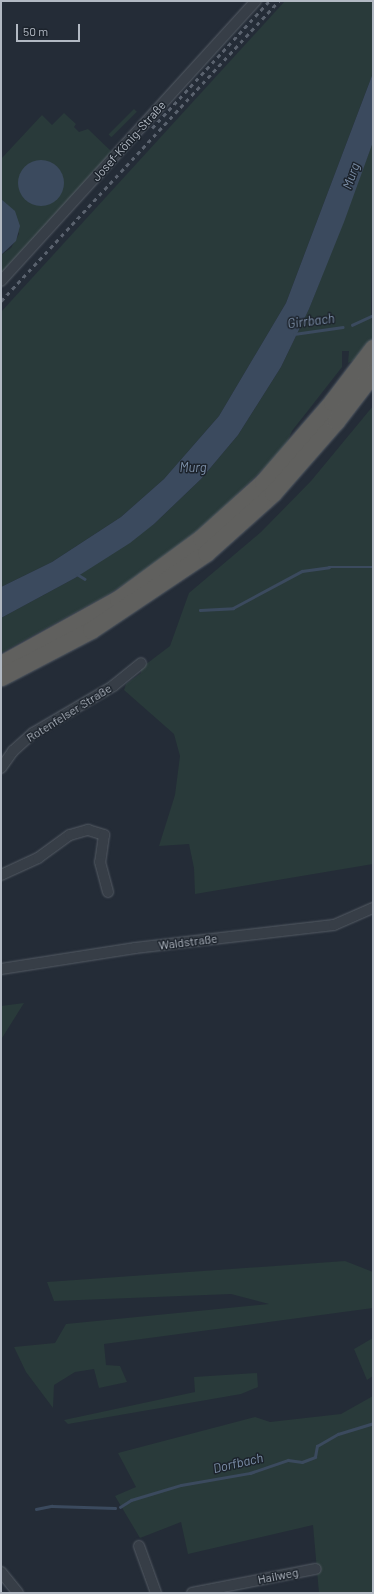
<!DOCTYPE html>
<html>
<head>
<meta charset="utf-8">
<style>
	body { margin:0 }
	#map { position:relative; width:374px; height:1594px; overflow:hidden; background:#242c37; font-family:Barlow,sans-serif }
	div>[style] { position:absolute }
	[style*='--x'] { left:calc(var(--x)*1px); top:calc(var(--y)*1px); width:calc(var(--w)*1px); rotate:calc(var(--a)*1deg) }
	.green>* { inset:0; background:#293a3a; transform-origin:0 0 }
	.water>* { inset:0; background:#3b4a5e }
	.round { border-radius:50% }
	.stream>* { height:2.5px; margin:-1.25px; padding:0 1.25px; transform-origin:1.25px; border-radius:1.25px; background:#3b4a5e }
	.roads { filter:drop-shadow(0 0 1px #555c65) drop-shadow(0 0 1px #555c65) }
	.minor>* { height:10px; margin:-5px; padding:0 5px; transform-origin:5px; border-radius:5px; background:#373e47 }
	.trunk>* { height:17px; margin:-8.5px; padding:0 8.5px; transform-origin:8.5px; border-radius:8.5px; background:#60605e }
	.rail>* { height:2.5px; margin-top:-1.25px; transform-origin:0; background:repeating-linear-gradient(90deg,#5a626e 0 4px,transparent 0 8px) }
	span { translate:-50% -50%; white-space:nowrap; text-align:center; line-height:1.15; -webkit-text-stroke:3px #1c232c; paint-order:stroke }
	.street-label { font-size:12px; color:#b2b9c3 }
	.water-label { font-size:13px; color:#7d90a9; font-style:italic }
	.frame { position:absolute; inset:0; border:2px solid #b2b9c3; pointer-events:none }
	.scale { position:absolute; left:16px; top:24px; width:64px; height:18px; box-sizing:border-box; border:2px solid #b2b9c3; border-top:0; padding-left:5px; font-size:12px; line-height:14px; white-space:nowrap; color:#b2b9c3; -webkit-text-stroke:3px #1c232c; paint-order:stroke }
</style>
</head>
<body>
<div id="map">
	<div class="green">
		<div style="clip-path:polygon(285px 1px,373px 1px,373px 73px,286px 303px,219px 416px,164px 479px,121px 517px,52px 562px,1px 587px,1px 312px)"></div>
		<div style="left:134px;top:109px;width:4px;height:36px;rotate:45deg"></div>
		<div style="clip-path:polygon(64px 113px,76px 124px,74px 127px,79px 132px,88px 129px,113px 153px,1px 276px,1px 255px,11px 248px,19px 234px,1px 199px,1px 159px,42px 115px,52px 125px)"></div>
		<div style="clip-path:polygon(373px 142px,371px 311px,373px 338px,358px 358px,348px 363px,349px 351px,342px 351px,342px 367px,292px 431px,284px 449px,205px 525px,150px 568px,107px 595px,1px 653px,1px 618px,75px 578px,154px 524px,201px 479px,238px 435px,281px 367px,309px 309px)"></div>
		<div style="clip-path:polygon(373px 406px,373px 864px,195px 894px,194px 868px,189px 844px,159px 846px,175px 795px,180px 756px,174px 734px,124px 690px,126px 684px,141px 673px,141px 668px,170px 646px,189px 593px,261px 532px,311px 481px)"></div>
		<div style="clip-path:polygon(24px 1003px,2px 1038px,1px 1041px,1px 1006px)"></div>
		<div style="clip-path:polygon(345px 1261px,373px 1272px,373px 1308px,104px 1344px,106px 1365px,120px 1366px,127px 1382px,99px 1388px,94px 1369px,75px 1372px,54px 1385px,53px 1408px,26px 1372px,14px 1347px,55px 1343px,66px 1324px,269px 1304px,231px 1294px,54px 1301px,47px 1282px)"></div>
		<div style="clip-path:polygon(373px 1338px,373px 1376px,367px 1380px,354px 1349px)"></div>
		<div style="clip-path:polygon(257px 1373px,258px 1387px,241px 1394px,68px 1424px,64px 1420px,195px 1392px,194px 1377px)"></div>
		<div style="clip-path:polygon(373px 1396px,373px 1593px,319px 1593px,313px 1525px,188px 1554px,181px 1522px,140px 1538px,115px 1496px,136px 1487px,118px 1453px,255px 1417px,270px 1422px,341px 1414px)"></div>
	</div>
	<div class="water">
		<div style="clip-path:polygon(373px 73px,373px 142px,344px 222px,309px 309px,281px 367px,238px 435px,201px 479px,154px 524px,130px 543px,75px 578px,1px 618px,1px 587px,52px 562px,121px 517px,164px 479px,219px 416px,286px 303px)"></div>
		<div class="round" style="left:18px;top:160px;width:46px;height:46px"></div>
		<div style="clip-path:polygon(1px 199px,15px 211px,20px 226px,16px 241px,1px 255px)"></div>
	</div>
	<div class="stream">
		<div style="--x:352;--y:325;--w:23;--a:-25"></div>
		<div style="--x:294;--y:334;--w:49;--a:-8.1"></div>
		<div style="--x:77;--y:574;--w:9;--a:32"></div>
		<div style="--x:200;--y:610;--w:33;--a:-3"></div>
		<div style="--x:233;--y:608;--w:78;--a:-28.2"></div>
		<div style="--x:302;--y:571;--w:27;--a:-8"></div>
		<div style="--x:329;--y:567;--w:44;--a:0"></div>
		<div style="--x:120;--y:1507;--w:13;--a:-32"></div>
		<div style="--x:131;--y:1500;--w:52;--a:-16.7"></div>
		<div style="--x:181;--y:1485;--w:70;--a:-9.9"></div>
		<div style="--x:250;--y:1473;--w:40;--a:-18.9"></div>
		<div style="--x:288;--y:1460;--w:14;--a:8"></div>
		<div style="--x:302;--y:1462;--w:14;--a:-21"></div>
		<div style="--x:315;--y:1457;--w:11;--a:-80"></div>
		<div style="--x:317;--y:1446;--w:24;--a:-30"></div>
		<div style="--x:338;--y:1434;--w:37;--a:-17"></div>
		<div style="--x:36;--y:1509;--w:16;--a:-11"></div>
		<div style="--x:52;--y:1506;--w:63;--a:1.8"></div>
	</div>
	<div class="roads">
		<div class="minor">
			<div style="--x:1;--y:281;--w:379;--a:-47.7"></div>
			<div style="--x:1;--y:768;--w:21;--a:-55"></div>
			<div style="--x:13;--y:751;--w:27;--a:-42"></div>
			<div style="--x:33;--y:733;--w:93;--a:-30.4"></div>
			<div style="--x:113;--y:686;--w:36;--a:-39"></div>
			<div style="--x:1;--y:875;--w:41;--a:-24.7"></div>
			<div style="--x:38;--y:858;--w:39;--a:-36"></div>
			<div style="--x:70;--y:835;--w:19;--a:-16"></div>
			<div style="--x:88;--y:830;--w:17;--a:17"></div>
			<div style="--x:104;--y:835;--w:27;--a:98"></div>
			<div style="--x:100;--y:862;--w:31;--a:75"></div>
			<div style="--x:1;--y:969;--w:136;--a:-8.9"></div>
			<div style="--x:135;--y:948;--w:200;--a:-6.6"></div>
			<div style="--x:334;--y:925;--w:43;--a:-23.6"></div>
			<div style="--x:139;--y:1546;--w:50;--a:70.1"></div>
			<div style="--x:1;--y:1572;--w:27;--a:51"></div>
			<div style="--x:192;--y:1593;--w:126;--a:-11"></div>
		</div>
		<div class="trunk">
			<div style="--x:1;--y:664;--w:134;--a:-29.1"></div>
			<div style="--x:118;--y:599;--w:103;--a:-36.3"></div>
			<div style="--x:201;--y:538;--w:84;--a:-42.1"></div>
			<div style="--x:263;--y:482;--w:106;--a:-49.2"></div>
			<div style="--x:332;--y:402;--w:68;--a:-52.8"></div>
			<div style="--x:1;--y:677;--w:102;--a:-27.6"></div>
			<div style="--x:91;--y:630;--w:138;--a:-33.8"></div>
			<div style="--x:206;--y:553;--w:90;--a:-41.8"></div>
			<div style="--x:273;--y:493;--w:96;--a:-48.8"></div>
			<div style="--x:336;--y:421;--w:61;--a:-52.4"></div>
		</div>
	</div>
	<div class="rail">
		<div style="--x:152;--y:128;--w:173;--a:-47.3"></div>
		<div style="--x:1;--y:301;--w:409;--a:-47.2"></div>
	</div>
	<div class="street-label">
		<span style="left:129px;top:141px;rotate:-48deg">Josef-König-Straße</span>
		<span style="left:69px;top:713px;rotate:-32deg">Rotenfelser Straße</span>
		<span style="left:188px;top:942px;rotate:-7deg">Waldstraße</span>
		<span style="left:278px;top:1576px;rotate:-11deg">Hailweg</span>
	</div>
	<div class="water-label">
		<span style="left:351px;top:176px;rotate:-70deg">Murg</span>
		<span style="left:311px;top:321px;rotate:-7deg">Girrbach</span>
		<span style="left:193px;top:467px">Murg</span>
		<span style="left:238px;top:1463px;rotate:-13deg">Dorfbach</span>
	</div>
	<div class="frame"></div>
	<div class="scale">50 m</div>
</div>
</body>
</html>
